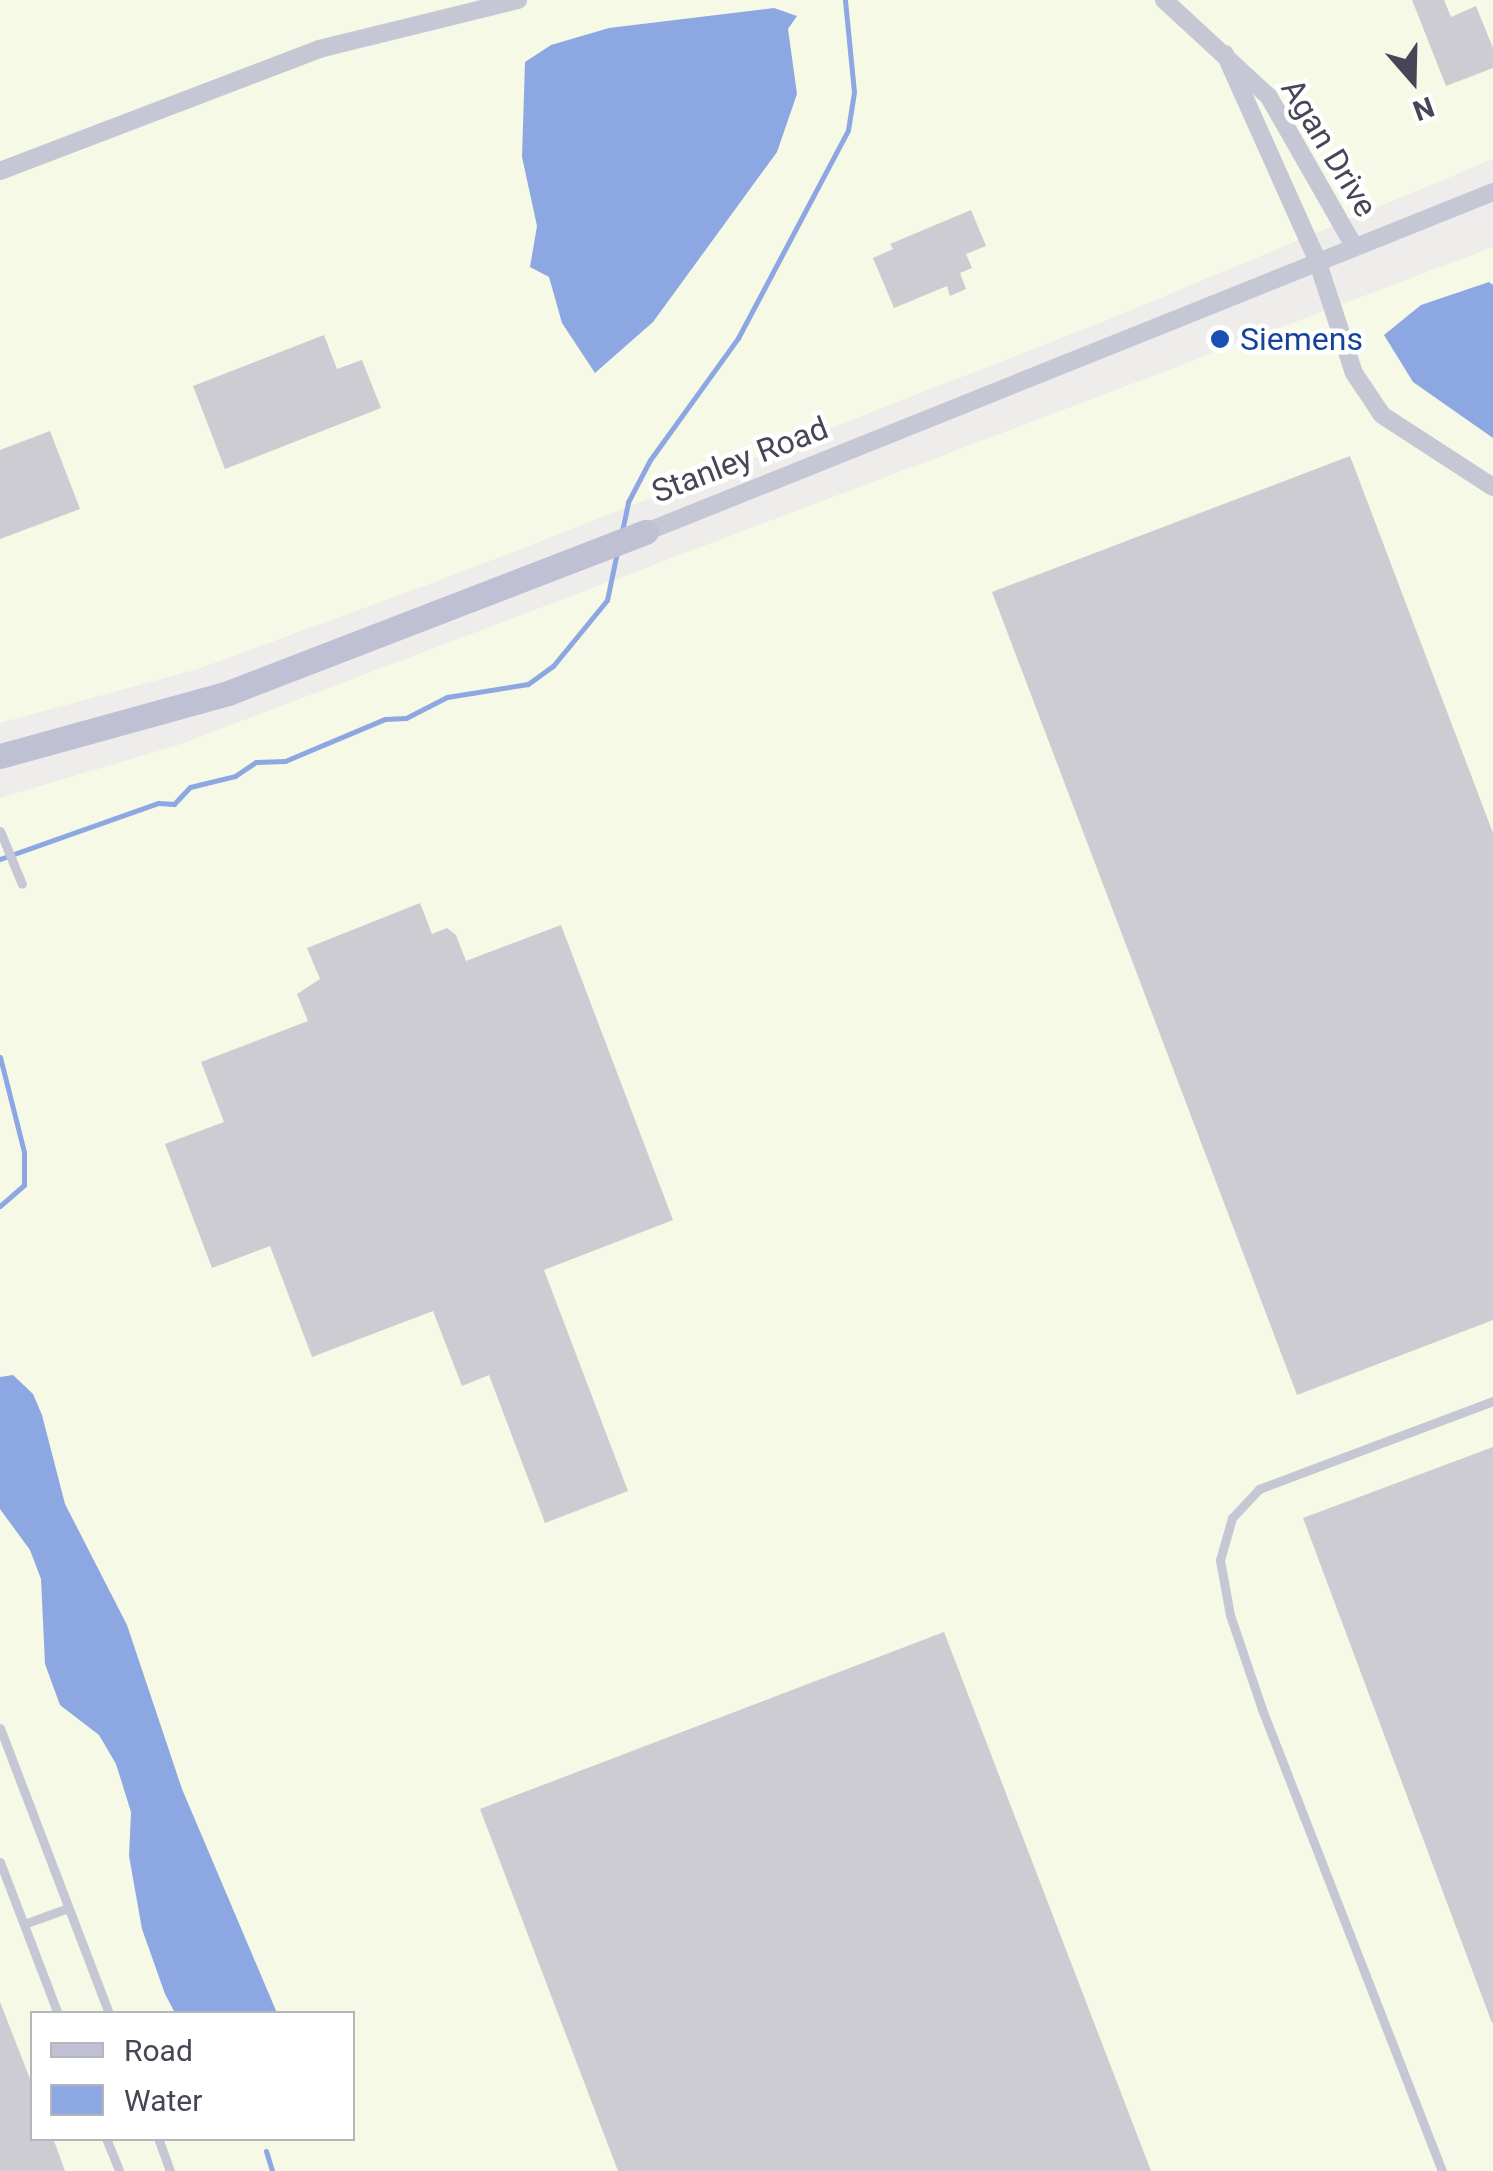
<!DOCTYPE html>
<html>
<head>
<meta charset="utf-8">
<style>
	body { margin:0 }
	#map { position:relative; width:1493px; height:2171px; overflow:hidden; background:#eeedec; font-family:Roboto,sans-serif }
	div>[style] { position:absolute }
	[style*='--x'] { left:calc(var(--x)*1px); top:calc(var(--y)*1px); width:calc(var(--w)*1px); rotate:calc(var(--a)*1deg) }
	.commercial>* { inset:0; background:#f5f9e5 }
	.water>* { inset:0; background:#8da7e3 }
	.stream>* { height:5px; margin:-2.5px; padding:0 2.5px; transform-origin:2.5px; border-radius:2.5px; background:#8da7e3 }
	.building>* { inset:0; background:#cdccd3 }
	.lane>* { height:9px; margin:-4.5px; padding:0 4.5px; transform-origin:4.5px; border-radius:4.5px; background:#c6c7d5 }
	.street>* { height:18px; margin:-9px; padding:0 9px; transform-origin:9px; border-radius:9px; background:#c6c7d5 }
	.secondary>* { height:25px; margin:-12.5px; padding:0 12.5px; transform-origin:12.5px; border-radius:12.5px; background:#c0c0d4 }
	.dots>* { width:28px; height:28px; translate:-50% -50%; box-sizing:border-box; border:5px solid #fff; border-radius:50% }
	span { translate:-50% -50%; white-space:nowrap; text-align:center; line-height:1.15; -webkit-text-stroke:9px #fff; paint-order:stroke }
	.street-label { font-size:32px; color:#464657 }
	.transit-label { font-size:32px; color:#164399 }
	.left { translate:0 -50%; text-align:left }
	.legend { position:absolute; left:30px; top:2011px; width:325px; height:130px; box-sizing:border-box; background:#fff; border:2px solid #b5b5bc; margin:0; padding:12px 18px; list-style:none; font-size:30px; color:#464657 }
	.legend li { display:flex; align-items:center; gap:20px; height:50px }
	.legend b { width:50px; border:2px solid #b5b5bc }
	.north { position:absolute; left:1363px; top:30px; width:100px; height:100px; -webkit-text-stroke:8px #fff; paint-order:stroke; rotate:160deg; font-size:28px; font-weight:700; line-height:40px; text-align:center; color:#464657 }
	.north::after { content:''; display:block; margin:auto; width:35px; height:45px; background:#464657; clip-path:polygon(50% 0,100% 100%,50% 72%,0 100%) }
</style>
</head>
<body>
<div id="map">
	<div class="commercial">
		<div style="clip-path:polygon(0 0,1493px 0,1493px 159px,1105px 321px,459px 573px,198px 669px,0 723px)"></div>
		<div style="clip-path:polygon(evenodd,1493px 247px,1493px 2171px,0 2171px,0 798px,178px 745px,1493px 247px,32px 2014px,352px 2014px,352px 2138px,32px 2138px,32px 2014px)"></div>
	</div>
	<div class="water">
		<div style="clip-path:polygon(774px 8px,797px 16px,788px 29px,797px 94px,777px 152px,653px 322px,595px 373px,562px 323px,549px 277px,530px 267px,537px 226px,522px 157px,525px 62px,551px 45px,609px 28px)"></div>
		<div style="clip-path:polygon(1489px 282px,1493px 285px,1493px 438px,1413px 382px,1384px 335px,1421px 305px)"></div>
		<div style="clip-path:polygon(13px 1375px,33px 1394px,42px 1415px,65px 1504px,127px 1625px,182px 1789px,277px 2013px,175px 2013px,165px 1994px,142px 1929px,129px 1856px,131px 1812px,116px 1764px,99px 1735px,60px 1705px,45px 1664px,41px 1579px,30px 1550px,0 1509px,0 1377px)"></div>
	</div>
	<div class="stream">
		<div style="--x:622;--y:531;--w:30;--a:-78"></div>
		<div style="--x:628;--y:502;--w:47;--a:-62.4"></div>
		<div style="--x:650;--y:460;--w:150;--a:-54.2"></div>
		<div style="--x:738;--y:338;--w:235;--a:-62.1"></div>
		<div style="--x:848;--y:130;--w:38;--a:-81"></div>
		<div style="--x:854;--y:92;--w:92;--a:-95.6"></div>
		<div style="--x:0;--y:859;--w:168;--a:-19.5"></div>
		<div style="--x:158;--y:803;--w:16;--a:4"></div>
		<div style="--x:174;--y:804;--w:23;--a:-47"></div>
		<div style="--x:190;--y:787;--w:46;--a:-13.7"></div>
		<div style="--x:235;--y:776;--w:25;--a:-34"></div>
		<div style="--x:256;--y:762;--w:29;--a:-2"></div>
		<div style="--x:285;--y:761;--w:108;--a:-22.8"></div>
		<div style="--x:385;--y:719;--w:21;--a:-3"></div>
		<div style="--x:406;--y:718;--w:46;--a:-27.1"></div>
		<div style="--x:447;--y:697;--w:82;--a:-9.1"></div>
		<div style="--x:528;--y:684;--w:31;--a:-36"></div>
		<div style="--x:553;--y:666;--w:85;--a:-50.7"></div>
		<div style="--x:607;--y:600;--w:49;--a:-78.2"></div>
		<div style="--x:0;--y:1057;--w:98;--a:75.8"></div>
		<div style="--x:24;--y:1152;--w:33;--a:90"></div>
		<div style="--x:24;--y:1185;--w:32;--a:139"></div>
		<div style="--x:266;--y:2151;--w:21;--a:73"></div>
	</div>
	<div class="building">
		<div style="clip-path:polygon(1412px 0,1444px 0,1451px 17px,1476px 6px,1493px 48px,1493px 68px,1446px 86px)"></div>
		<div style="clip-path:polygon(971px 210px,986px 246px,966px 254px,972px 268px,960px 273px,966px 289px,950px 296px,947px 286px,894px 308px,873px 258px,893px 249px,890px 244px)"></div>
		<div style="clip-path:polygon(324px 335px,337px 369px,362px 360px,381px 408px,225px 469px,193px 386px)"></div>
		<div style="clip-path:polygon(50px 431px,80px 509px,0 539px,0 450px)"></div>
		<div style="clip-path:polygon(1350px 456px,1493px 833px,1493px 1320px,1297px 1395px,992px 592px)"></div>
		<div style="clip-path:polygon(420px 903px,432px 934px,447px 928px,456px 935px,466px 961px,561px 925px,673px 1220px,544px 1270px,628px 1491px,545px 1523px,489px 1375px,462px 1386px,433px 1311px,312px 1357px,270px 1246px,212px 1268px,165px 1144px,224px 1122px,201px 1062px,308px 1021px,297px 994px,320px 979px,307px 948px)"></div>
		<div style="clip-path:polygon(1493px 1447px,1493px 2022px,1492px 2023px,1303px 1518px)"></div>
		<div style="clip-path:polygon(944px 1632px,1151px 2171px,618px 2171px,480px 1809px)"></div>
		<div style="clip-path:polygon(0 2002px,32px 2084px,32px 2138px,53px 2138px,65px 2171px,0 2171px)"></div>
	</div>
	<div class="lane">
		<div style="--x:0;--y:831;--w:57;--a:67.5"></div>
		<div style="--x:0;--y:1728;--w:306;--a:69.1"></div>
		<div style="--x:0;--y:1862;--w:163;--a:69.1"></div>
		<div style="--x:24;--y:1924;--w:47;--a:-20"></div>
		<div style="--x:106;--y:2138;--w:35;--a:68"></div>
		<div style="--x:158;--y:2138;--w:35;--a:70"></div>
		<div style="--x:1442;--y:2171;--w:496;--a:-111.3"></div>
		<div style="--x:1262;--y:1709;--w:99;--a:-108.8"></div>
		<div style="--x:1230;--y:1615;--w:56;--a:-100.3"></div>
		<div style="--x:1220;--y:1560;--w:44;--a:-74.1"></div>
		<div style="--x:1232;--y:1518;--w:40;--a:-47"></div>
		<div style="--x:1259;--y:1489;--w:250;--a:-20.6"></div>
	</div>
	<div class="street">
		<div style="--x:1164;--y:0;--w:143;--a:42.7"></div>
		<div style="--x:1269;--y:97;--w:172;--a:60.3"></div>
		<div style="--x:1225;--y:54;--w:226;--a:65.9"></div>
		<div style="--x:1317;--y:260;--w:119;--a:71.9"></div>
		<div style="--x:1354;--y:373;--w:50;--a:56.3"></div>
		<div style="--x:1382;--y:415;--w:132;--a:33"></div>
		<div style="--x:0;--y:171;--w:342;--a:-20.9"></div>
		<div style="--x:319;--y:49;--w:205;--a:-13.8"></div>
		<div style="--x:646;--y:532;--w:913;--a:-21.87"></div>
	</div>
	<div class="secondary">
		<div style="--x:0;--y:756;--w:237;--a:-15.4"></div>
		<div style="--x:228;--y:693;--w:448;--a:-21.1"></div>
	</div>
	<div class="dots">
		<div style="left:1220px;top:339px;background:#1a4fb4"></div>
	</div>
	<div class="street-label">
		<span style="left:1329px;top:148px;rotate:59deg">Agan Drive</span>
		<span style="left:740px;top:460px;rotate:-21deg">Stanley Road</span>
	</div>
	<div class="transit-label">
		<span class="left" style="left:1240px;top:339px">Siemens</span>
	</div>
	<ul class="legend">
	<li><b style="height:12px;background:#c0c0d4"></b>Road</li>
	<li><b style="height:28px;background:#8da7e3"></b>Water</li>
	</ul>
	<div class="north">N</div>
</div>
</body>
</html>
